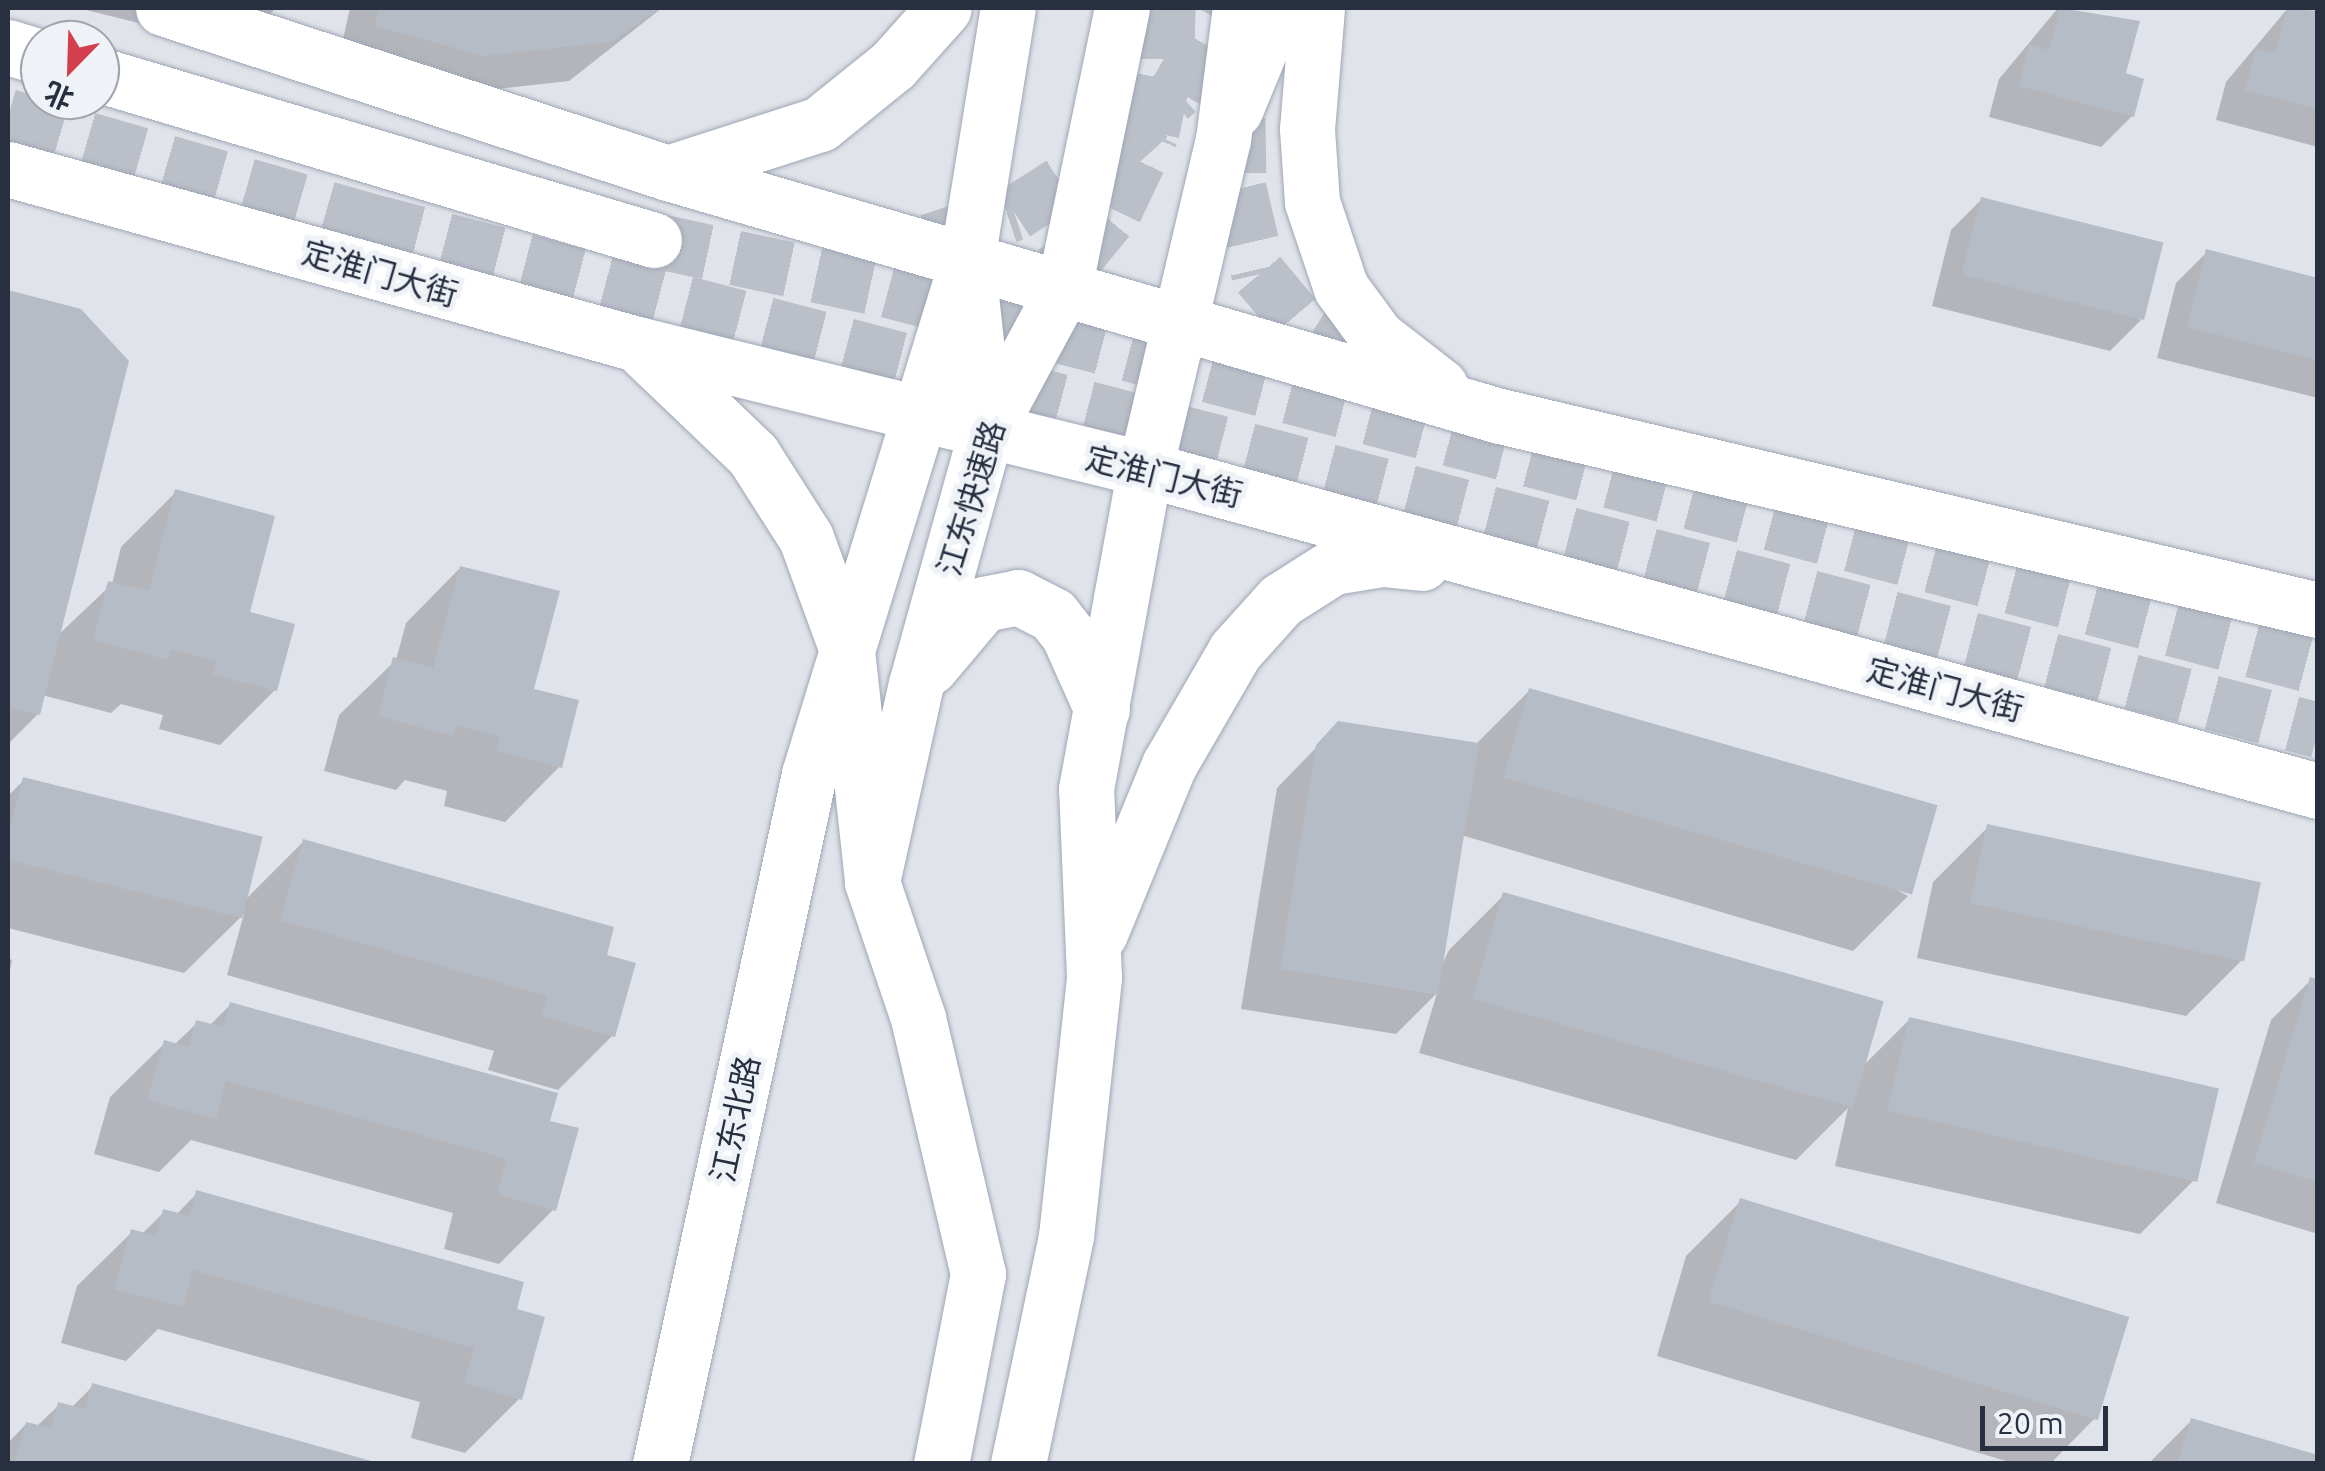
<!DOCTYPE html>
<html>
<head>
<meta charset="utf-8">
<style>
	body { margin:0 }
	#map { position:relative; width:2325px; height:1471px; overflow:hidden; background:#e0e3e9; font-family:Ubuntu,"Noto Sans SC",sans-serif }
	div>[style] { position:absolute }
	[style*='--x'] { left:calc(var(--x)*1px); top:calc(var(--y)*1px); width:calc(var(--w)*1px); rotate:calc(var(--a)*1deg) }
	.shadow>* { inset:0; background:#0003 }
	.building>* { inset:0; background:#b6bcc6; transform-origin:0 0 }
	.highway-tunnel>* { height:55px; margin-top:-27.5px; transform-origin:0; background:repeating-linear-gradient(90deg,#bbbfc7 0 55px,transparent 0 83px) }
	.roads { filter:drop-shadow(0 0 2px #9ea6b6) drop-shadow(0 0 2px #9ea6b6) }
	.major>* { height:55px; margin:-27.5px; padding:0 27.5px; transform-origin:27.5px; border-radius:27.5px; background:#fff }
	.highway>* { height:55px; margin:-27.5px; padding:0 27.5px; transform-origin:27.5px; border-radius:27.5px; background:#fff }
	span { translate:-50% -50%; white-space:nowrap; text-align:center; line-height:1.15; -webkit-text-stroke:10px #eff2f7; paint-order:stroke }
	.street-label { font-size:32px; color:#272f41 }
	.frame { position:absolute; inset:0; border:10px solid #272f41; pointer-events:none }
	.north { position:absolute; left:20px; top:20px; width:100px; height:100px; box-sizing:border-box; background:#eff2f7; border:2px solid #9fa4ae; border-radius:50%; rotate:203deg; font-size:28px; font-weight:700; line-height:40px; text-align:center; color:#272f41 }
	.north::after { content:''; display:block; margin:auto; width:35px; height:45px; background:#d43f4d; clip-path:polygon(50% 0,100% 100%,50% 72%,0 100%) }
	.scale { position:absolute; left:1980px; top:1406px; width:128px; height:45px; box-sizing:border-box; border:5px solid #272f41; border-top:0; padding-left:12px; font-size:30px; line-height:35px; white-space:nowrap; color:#272f41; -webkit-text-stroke:8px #eff2f7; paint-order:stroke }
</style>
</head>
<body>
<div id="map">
	<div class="shadow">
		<div style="clip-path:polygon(78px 8px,276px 8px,236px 47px)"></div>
		<div style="clip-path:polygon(350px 8px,662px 8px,569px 81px,442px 95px,337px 66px)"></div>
		<div style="clip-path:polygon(2058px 8px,2137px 23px,2123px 75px,2132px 116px,2101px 147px,1989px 117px,1999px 79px)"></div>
		<div style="clip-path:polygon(2288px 8px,2318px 14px,2318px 147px,2216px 120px,2226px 82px)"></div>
		<div style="clip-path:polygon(1982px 199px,2141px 320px,2110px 351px,1932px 306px,1951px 230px)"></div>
		<div style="clip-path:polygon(2207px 252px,2318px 280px,2318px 398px,2157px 358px,2176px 283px)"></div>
		<div style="clip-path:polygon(8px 293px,79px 311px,57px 636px,112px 584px,121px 547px,176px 492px,247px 614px,275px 690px,220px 745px,159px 729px,163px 715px,121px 704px,111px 713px,42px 695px,38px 714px,8px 744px)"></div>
		<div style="clip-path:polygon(460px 568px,559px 767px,505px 822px,444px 806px,447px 791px,405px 780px,396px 790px,324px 771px,339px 715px,396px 660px,406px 623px)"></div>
		<div style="clip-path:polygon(1529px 691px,1908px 896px,1853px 951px,1461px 835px,1440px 969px,1449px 950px,1504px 895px,1861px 1068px,1910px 1019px,2195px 1179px,2140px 1234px,1835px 1166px,1848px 1108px,1796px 1160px,1419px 1053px,1437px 993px,1396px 1034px,1241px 1009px,1277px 788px,1339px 724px,1475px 745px)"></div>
		<div style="clip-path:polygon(24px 780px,243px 902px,303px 842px,604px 957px,613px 1035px,558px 1090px,488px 1070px,494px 1051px,227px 975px,244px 914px,184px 973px,8px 928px,8px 796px)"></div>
		<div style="clip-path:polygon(1988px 827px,2241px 961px,2186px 1016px,1917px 958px,1933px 882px)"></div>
		<div style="clip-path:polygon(8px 958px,12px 960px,8px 981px)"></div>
		<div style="clip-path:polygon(2311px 980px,2318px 982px,2318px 1234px,2216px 1203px,2271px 1020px)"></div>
		<div style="clip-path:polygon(231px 1004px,547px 1122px,554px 1209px,499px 1264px,444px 1249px,453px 1213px,191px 1140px,159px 1172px,94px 1154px,110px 1097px,165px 1043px,174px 1045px,197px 1023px,209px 1026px)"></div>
		<div style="clip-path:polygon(197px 1193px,514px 1311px,520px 1398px,465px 1453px,411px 1438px,420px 1402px,158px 1329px,126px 1361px,61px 1343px,77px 1286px,132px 1232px,142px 1234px,164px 1212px,176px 1215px)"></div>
		<div style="clip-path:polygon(1741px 1201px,2097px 1416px,2050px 1464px,2016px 1464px,1657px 1356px,1686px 1256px)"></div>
		<div style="clip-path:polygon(93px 1386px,370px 1464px,8px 1464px,8px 1443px,26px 1424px,36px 1427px,59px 1405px,71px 1408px)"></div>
		<div style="clip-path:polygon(2191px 1421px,2318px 1464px,2148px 1464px)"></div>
	</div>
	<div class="building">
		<div style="clip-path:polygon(379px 8px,661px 8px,611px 42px,484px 56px,375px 26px)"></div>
		<div style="clip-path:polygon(2060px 8px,2140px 21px,2126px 73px,2144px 79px,2134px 117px,2019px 86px,2029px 45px,2049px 50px)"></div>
		<div style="clip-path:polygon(2287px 8px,2318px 11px,2318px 109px,2245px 90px,2256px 49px,2275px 54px)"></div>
		<div style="left:1981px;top:197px;width:188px;height:80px;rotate:14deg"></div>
		<div style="clip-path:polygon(2206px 249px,2318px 278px,2318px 360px,2187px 327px)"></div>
		<div style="clip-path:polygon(8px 290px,81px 309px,129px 361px,40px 715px,8px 707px)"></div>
		<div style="clip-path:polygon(175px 489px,275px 516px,250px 612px,295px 624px,277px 691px,213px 675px,216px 661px,171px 649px,168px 660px,93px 640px,108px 581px,149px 591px)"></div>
		<div style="clip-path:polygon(460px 566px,560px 591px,534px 689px,579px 700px,562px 768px,497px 751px,500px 737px,455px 725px,453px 736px,378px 716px,393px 657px,433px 668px)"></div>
		<div style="left:1529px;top:688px;width:425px;height:93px;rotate:16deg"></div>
		<div style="clip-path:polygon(1338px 721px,1479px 743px,1438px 995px,1280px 969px,1316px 745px)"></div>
		<div style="left:23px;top:777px;width:247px;height:84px;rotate:14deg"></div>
		<div style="left:1987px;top:824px;width:280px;height:81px;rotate:12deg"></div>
		<div style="clip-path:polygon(303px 839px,614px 927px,607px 955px,636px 963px,615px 1037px,541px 1016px,547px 996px,280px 920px)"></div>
		<div style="left:1503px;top:892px;width:396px;height:111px;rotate:16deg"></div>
		<div style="clip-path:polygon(2310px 977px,2318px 979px,2318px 1182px,2254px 1163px)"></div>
		<div style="clip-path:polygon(230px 1002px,558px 1093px,550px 1121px,579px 1128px,556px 1211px,497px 1194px,507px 1159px,226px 1081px,216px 1119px,147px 1100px,164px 1040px,189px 1047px,196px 1020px,223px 1027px)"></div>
		<div style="left:1909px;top:1017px;width:318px;height:96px;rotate:13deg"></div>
		<div style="clip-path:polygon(196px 1190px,524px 1282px,517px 1309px,545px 1317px,522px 1400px,464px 1383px,474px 1348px,193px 1270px,183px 1307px,114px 1289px,131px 1229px,156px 1236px,163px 1209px,190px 1216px)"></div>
		<div style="left:1740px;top:1198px;width:407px;height:108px;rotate:17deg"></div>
		<div style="clip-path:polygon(92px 1383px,375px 1462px,375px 1464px,14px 1464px,26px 1422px,51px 1428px,58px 1402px,85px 1409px)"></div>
		<div style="clip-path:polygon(2191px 1418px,2318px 1455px,2318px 1464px,2177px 1464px)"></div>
	</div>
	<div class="highway-tunnel">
		<div style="--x:8;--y:116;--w:372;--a:16.1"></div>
		<div style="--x:365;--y:219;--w:2019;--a:14.66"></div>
		<div style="--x:1238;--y:118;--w:70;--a:89.2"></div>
		<div style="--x:1239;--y:188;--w:88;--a:76.9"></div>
		<div style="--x:1259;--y:274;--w:80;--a:50.1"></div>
		<div style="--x:1310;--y:335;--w:71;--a:32.3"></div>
		<div style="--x:654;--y:240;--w:239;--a:12.1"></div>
		<div style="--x:888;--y:290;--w:1479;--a:14.77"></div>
		<div style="--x:929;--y:241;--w:90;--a:-18"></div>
		<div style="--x:1015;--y:213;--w:111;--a:-32.8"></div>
		<div style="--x:1108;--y:153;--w:93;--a:-41.9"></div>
		<div style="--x:1177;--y:91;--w:95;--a:-61"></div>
		<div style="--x:1052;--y:273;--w:24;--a:-30"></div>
		<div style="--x:1073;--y:261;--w:66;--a:-50.5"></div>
		<div style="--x:1115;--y:210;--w:86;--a:-64.6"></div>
		<div style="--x:1152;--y:132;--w:75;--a:-78.4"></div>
		<div style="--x:1167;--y:59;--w:51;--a:-88.9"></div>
	</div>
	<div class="roads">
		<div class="major">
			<div style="--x:163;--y:8;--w:531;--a:18.09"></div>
			<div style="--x:668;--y:173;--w:863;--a:16.29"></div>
			<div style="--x:1496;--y:415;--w:845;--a:13.35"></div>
			<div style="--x:1317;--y:8;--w:121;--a:94.7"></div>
			<div style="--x:1307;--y:129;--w:73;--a:86.1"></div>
			<div style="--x:1312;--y:202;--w:91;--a:71.4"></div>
			<div style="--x:1341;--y:288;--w:61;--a:53.7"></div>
			<div style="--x:1377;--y:337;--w:80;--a:37.9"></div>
			<div style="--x:1235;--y:110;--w:110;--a:-67.6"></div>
			<div style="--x:8;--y:169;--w:653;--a:15.55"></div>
			<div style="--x:637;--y:344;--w:523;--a:13.82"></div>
			<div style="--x:1145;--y:469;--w:1216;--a:15.35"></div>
			<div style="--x:668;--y:173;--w:160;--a:-17.9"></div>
			<div style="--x:820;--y:124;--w:94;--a:-38.9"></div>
			<div style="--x:893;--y:65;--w:76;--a:-48.2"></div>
			<div style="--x:639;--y:346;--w:158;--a:43.7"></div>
			<div style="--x:753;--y:455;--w:98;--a:57.4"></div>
			<div style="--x:806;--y:538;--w:119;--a:69.9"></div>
			<div style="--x:847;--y:650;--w:233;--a:83.8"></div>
			<div style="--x:872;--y:882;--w:144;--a:71.3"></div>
			<div style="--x:918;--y:1018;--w:263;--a:76.8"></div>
			<div style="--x:978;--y:1274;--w:194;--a:101"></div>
			<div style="--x:986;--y:432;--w:173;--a:-96.3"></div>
			<div style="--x:967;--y:260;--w:255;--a:-80.8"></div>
			<div style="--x:1100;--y:933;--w:182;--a:-67.7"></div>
			<div style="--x:1169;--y:765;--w:132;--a:-59.9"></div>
			<div style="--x:1235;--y:651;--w:69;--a:-48"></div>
			<div style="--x:1281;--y:600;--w:62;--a:-32.4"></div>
			<div style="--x:1333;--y:567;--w:50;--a:-9.3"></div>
			<div style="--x:1382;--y:559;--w:40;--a:5.7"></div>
			<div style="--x:660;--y:1464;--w:706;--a:-77.81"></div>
			<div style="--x:809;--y:774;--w:538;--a:-72.91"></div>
			<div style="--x:1018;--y:1464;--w:233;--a:-78.1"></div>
			<div style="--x:1066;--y:1236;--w:261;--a:-83.8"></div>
			<div style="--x:1094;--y:977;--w:188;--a:-92.4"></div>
		</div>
		<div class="highway">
			<div style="--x:8;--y:47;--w:34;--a:17"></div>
			<div style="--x:100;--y:75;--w:578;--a:16.59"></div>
			<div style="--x:930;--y:667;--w:82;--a:-49.9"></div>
			<div style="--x:983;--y:604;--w:36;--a:-11"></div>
			<div style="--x:1018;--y:597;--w:39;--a:27"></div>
			<div style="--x:1053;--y:615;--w:24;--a:52"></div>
			<div style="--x:1068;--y:634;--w:83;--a:65.9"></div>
			<div style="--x:1086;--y:789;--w:325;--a:-79.6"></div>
			<div style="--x:1145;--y:469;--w:338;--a:-76.7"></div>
			<div style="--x:1223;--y:140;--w:133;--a:-82.7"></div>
			<div style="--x:872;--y:882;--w:203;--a:-77.5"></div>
			<div style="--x:916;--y:684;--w:262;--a:-74.5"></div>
			<div style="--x:986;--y:432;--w:164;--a:-61.6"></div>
			<div style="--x:1064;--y:288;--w:286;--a:-78.3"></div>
		</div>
	</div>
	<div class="street-label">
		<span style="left:380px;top:273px;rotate:16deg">定淮门大街</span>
		<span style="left:1164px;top:476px;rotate:14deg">定淮门大街</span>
		<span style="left:971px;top:498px;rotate:-73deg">江东快速路</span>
		<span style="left:1945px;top:689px;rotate:15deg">定淮门大街</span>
		<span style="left:735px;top:1119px;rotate:-78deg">江东北路</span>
	</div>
	<div class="frame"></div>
	<div class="north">北</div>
	<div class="scale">20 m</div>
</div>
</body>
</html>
